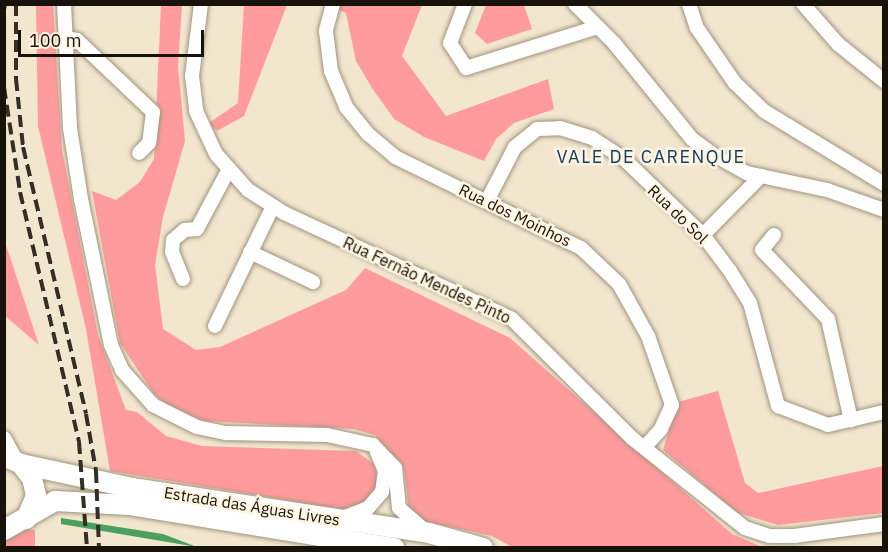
<!DOCTYPE html>
<html>
<head>
<meta charset="utf-8">
<style>
	body { margin:0 }
	#map { position:relative; width:888px; height:552px; overflow:hidden; background:#f2e6ce; font-family:"IBM Plex Sans",sans-serif }
	div>[style] { position:absolute }
	[style*='--x'] { left:calc(var(--x)*1px); top:calc(var(--y)*1px); width:calc(var(--w)*1px); rotate:calc(var(--a)*1deg) }
	.green>* { inset:0; background:#ff9b9c }
	.water>* { inset:0; background:#4aa05f }
	.roads { filter:drop-shadow(0 0 2px #9f947e) drop-shadow(0 0 2px #9f947e) }
	.street>* { height:14px; margin:-7px; padding:0 7px; transform-origin:7px; border-radius:7px; background:#fff }
	.secondary>* { height:20px; margin:-10px; padding:0 10px; transform-origin:10px; border-radius:10px; background:#fff }
	.rail>* { height:4px; margin-top:-2px; transform-origin:0; background:repeating-linear-gradient(90deg,#342e24 0 12px,transparent 0 18px) }
	span { translate:-50% -50%; white-space:nowrap; text-align:center; line-height:1.15; -webkit-text-stroke:5px #fef4e1; paint-order:stroke }
	.street-label { font-size:16px; color:#17120a }
	.neighbourhood-label { font-size:18px; color:#103f63; letter-spacing:1.5px }
	.frame { position:absolute; inset:0; border:6px solid #17120a; pointer-events:none }
	.scale { position:absolute; left:18px; top:30px; width:186px; height:27px; box-sizing:border-box; border:3px solid #17120a; border-top:0; padding-left:8px; font-size:18px; line-height:21px; white-space:nowrap; color:#17120a; -webkit-text-stroke:4px #fef4e1; paint-order:stroke }
</style>
</head>
<body>
<div id="map">
	<div class="green">
		<div style="clip-path:polygon(36px 5px,53px 5px,62px 150px,98px 335px,126px 410px,137px 412px,166px 436px,202px 446px,356px 451px,374px 464px,377px 475px,377px 489px,363px 504px,347px 510px,110px 471px,86px 329px,38px 126px)"></div>
		<div style="clip-path:polygon(161px 5px,182px 5px,178px 66px,185px 141px,163px 217px,155px 265px,163px 329px,196px 350px,220px 347px,346px 290px,365px 268px,510px 338px,732px 534px,762px 547px,512px 547px,492px 536px,423px 521px,409px 510px,404px 469px,375px 435px,353px 429px,204px 421px,169px 406px,154px 394px,120px 343px,92px 191px,116px 200px,140px 182px,154px 159px)"></div>
		<div style="clip-path:polygon(244px 5px,287px 5px,244px 116px,217px 131px,209px 123px,238px 103px)"></div>
		<div style="clip-path:polygon(340px 5px,422px 5px,402px 56px,446px 116px,548px 79px,554px 109px,514px 123px,496px 139px,484px 161px,424px 137px,394px 119px,372px 88px,356px 61px,346px 13px,339px 10px)"></div>
		<div style="clip-path:polygon(486px 5px,524px 5px,532px 29px,487px 44px,475px 33px)"></div>
		<div style="clip-path:polygon(4px 242px,5px 242px,39px 345px,5px 316px)"></div>
		<div style="clip-path:polygon(718px 391px,745px 483px,758px 493px,883px 466px,883px 513px,778px 525px,738px 513px,663px 450px,678px 402px)"></div>
		<div style="clip-path:polygon(25px 529px,35px 530px,35px 547px,5px 547px,4px 539px)"></div>
	</div>
	<div class="water">
		<div style="clip-path:polygon(61px 518px,163px 534px,197px 547px,61px 524px)"></div>
	</div>
	<div class="roads">
		<div class="street">
			<div style="--x:64;--y:4;--w:124;--a:87.2"></div>
			<div style="--x:70;--y:128;--w:72;--a:81.2"></div>
			<div style="--x:81;--y:199;--w:149;--a:78.4"></div>
			<div style="--x:111;--y:345;--w:27;--a:66"></div>
			<div style="--x:122;--y:370;--w:47;--a:48.5"></div>
			<div style="--x:153;--y:405;--w:49;--a:26.6"></div>
			<div style="--x:197;--y:427;--w:30;--a:12"></div>
			<div style="--x:226;--y:433;--w:101;--a:1.1"></div>
			<div style="--x:327;--y:435;--w:47;--a:12.3"></div>
			<div style="--x:373;--y:445;--w:32;--a:46"></div>
			<div style="--x:395;--y:468;--w:40;--a:84.3"></div>
			<div style="--x:399;--y:508;--w:33;--a:41"></div>
			<div style="--x:201;--y:4;--w:73;--a:97.1"></div>
			<div style="--x:192;--y:76;--w:35;--a:83"></div>
			<div style="--x:196;--y:111;--w:47;--a:65.1"></div>
			<div style="--x:216;--y:154;--w:48;--a:48.4"></div>
			<div style="--x:248;--y:190;--w:43;--a:32.6"></div>
			<div style="--x:284;--y:213;--w:251;--a:24.9"></div>
			<div style="--x:512;--y:319;--w:170;--a:44.8"></div>
			<div style="--x:633;--y:439;--w:143;--a:38.5"></div>
			<div style="--x:745;--y:528;--w:26;--a:18"></div>
			<div style="--x:770;--y:536;--w:24;--a:0"></div>
			<div style="--x:794;--y:536;--w:91;--a:-7.6"></div>
			<div style="--x:333;--y:4;--w:28;--a:105"></div>
			<div style="--x:326;--y:31;--w:40;--a:82.9"></div>
			<div style="--x:331;--y:71;--w:39;--a:67"></div>
			<div style="--x:346;--y:107;--w:35;--a:51"></div>
			<div style="--x:368;--y:134;--w:35;--a:40"></div>
			<div style="--x:395;--y:157;--w:207;--a:26.1"></div>
			<div style="--x:581;--y:248;--w:52;--a:43.5"></div>
			<div style="--x:619;--y:284;--w:60;--a:60.9"></div>
			<div style="--x:648;--y:336;--w:73;--a:70.8"></div>
			<div style="--x:672;--y:405;--w:26;--a:115"></div>
			<div style="--x:661;--y:429;--w:25;--a:132"></div>
			<div style="--x:465;--y:4;--w:42;--a:111"></div>
			<div style="--x:450;--y:43;--w:30;--a:57"></div>
			<div style="--x:466;--y:68;--w:138;--a:-17.3"></div>
			<div style="--x:575;--y:4;--w:55;--a:45"></div>
			<div style="--x:614;--y:43;--w:124;--a:50.9"></div>
			<div style="--x:692;--y:139;--w:27;--a:36"></div>
			<div style="--x:714;--y:155;--w:38;--a:29"></div>
			<div style="--x:747;--y:173;--w:82;--a:12"></div>
			<div style="--x:827;--y:190;--w:60;--a:19.3"></div>
			<div style="--x:689;--y:4;--w:25;--a:72"></div>
			<div style="--x:697;--y:28;--w:67;--a:55.4"></div>
			<div style="--x:735;--y:83;--w:40;--a:44"></div>
			<div style="--x:764;--y:111;--w:140;--a:31.3"></div>
			<div style="--x:803;--y:4;--w:53;--a:48.8"></div>
			<div style="--x:838;--y:44;--w:59;--a:38.8"></div>
			<div style="--x:66;--y:38;--w:11;--a:10"></div>
			<div style="--x:77;--y:40;--w:105;--a:43.5"></div>
			<div style="--x:153;--y:112;--w:31;--a:97"></div>
			<div style="--x:149;--y:143;--w:14;--a:135"></div>
			<div style="--x:487;--y:201;--w:61;--a:-62.6"></div>
			<div style="--x:515;--y:147;--w:28;--a:-39"></div>
			<div style="--x:537;--y:129;--w:23;--a:-2"></div>
			<div style="--x:560;--y:128;--w:34;--a:17"></div>
			<div style="--x:592;--y:138;--w:37;--a:33"></div>
			<div style="--x:623;--y:158;--w:111;--a:43.9"></div>
			<div style="--x:703;--y:235;--w:45;--a:53.1"></div>
			<div style="--x:730;--y:271;--w:38;--a:58"></div>
			<div style="--x:750;--y:303;--w:107;--a:74.8"></div>
			<div style="--x:778;--y:406;--w:53;--a:20.8"></div>
			<div style="--x:828;--y:425;--w:57;--a:-13.1"></div>
			<div style="--x:703;--y:235;--w:83;--a:-45.5"></div>
			<div style="--x:774;--y:235;--w:19;--a:129"></div>
			<div style="--x:762;--y:250;--w:95;--a:46.3"></div>
			<div style="--x:828;--y:319;--w:104;--a:77.2"></div>
			<div style="--x:250;--y:252;--w:70;--a:25.5"></div>
			<div style="--x:183;--y:279;--w:29;--a:-112"></div>
			<div style="--x:172;--y:252;--w:12;--a:-85"></div>
			<div style="--x:173;--y:240;--w:16;--a:-40"></div>
			<div style="--x:185;--y:230;--w:12;--a:-5"></div>
			<div style="--x:197;--y:229;--w:66;--a:-61.9"></div>
			<div style="--x:215;--y:326;--w:133;--a:-64.2"></div>
			<div style="--x:4;--y:438;--w:26;--a:61"></div>
			<div style="--x:342;--y:518;--w:28;--a:-21"></div>
			<div style="--x:368;--y:508;--w:21;--a:-49"></div>
			<div style="--x:382;--y:492;--w:21;--a:-82"></div>
			<div style="--x:385;--y:471;--w:21;--a:-113"></div>
		</div>
		<div class="secondary">
			<div style="--x:4;--y:456;--w:19;--a:25"></div>
			<div style="--x:21;--y:464;--w:18;--a:52"></div>
			<div style="--x:32;--y:478;--w:18;--a:77"></div>
			<div style="--x:36;--y:496;--w:25;--a:113"></div>
			<div style="--x:21;--y:464;--w:114;--a:12.2"></div>
			<div style="--x:132;--y:488;--w:300;--a:8.6"></div>
			<div style="--x:429;--y:533;--w:56;--a:15.5"></div>
			<div style="--x:4;--y:530;--w:59;--a:-29.6"></div>
			<div style="--x:55;--y:501;--w:74;--a:3.1"></div>
			<div style="--x:129;--y:505;--w:269;--a:9.2"></div>
		</div>
	</div>
	<div class="rail">
		<div style="--x:16;--y:4;--w:75;--a:90"></div>
		<div style="--x:16;--y:79;--w:68;--a:84.1"></div>
		<div style="--x:23;--y:147;--w:274;--a:76.7"></div>
		<div style="--x:86;--y:414;--w:58;--a:80"></div>
		<div style="--x:96;--y:471;--w:77;--a:87.8"></div>
		<div style="--x:4;--y:10;--w:6;--a:-81"></div>
		<div style="--x:4;--y:87;--w:106;--a:81.3"></div>
		<div style="--x:20;--y:192;--w:257;--a:76.7"></div>
		<div style="--x:79;--y:442;--w:106;--a:85.7"></div>
	</div>
	<div class="street-label">
		<span style="left:678px;top:214px;rotate:44deg">Rua do Sol</span>
		<span style="left:515px;top:215px;rotate:26deg">Rua dos Moinhos</span>
		<span style="left:427px;top:280px;rotate:25deg">Rua Fernão Mendes Pinto</span>
		<span style="left:252px;top:506px;rotate:9deg">Estrada das Águas Livres</span>
	</div>
	<div class="neighbourhood-label">
		<span style="left:651px;top:157px">VALE DE CARENQUE</span>
	</div>
	<div class="frame"></div>
	<div class="scale">100 m</div>
</div>
</body>
</html>
